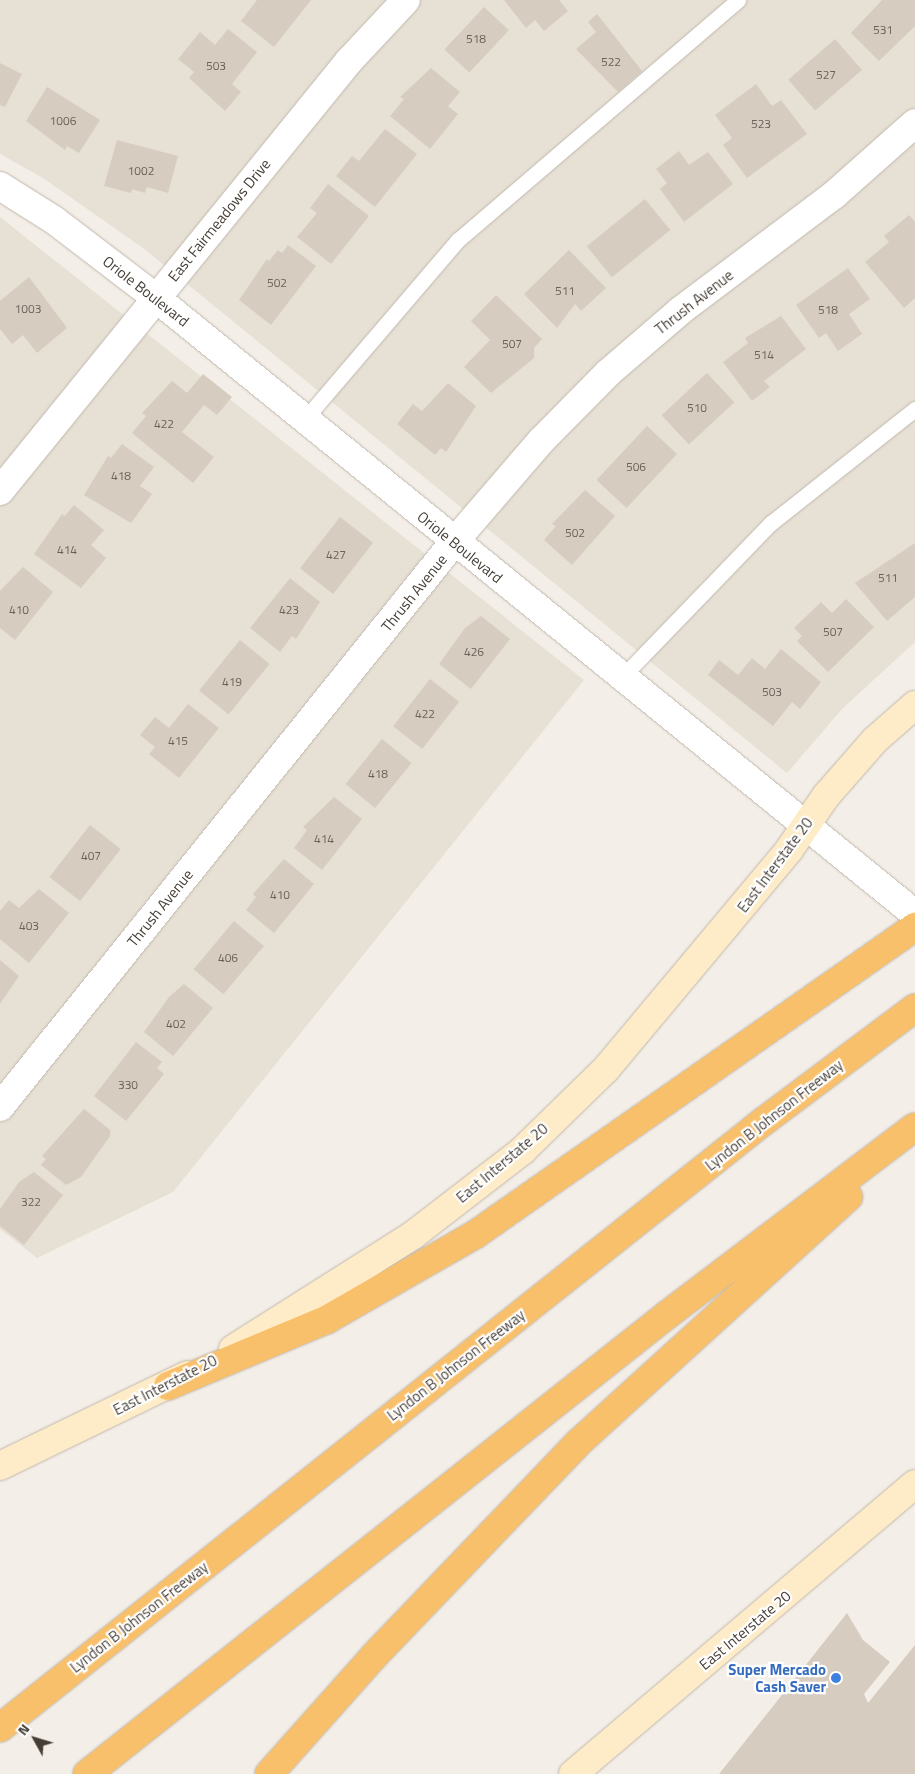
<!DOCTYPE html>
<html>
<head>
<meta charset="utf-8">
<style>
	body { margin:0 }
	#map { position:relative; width:915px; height:1774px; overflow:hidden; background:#f3eee7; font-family:"Titillium Web",sans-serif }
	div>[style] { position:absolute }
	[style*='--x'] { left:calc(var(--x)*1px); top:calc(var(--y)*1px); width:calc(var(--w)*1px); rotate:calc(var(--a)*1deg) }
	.residential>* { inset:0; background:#e7e0d5 }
	.building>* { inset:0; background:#d7ccc0; transform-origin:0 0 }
	.roads { filter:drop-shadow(0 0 1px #c1b8ad) drop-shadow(0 0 1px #c1b8ad) }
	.service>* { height:15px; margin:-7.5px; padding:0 7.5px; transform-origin:7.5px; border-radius:7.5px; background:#fff }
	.minor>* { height:28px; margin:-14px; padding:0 14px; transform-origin:14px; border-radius:14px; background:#fff }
	.tertiary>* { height:28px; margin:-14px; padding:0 14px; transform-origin:14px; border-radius:14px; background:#fff }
	.secondary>* { height:28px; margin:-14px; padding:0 14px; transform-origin:14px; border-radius:14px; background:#fdecc7 }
	.motorway>* { height:28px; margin:-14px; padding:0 14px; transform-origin:14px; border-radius:14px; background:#f9c06c }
	.dots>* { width:14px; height:14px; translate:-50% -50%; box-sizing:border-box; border:2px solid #fff; border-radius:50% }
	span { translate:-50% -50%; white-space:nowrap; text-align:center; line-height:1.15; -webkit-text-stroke:4.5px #fff; paint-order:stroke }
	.number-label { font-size:12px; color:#6a6258 }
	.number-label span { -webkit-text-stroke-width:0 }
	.street-label { font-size:15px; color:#463e36 }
	.shop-label { font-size:15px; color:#366cbe; font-weight:700 }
	.right { translate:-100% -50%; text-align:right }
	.north { position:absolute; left:10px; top:1714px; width:50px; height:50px; -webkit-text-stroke:4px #fff; paint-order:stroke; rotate:309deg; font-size:14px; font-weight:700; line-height:20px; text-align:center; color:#463e36 }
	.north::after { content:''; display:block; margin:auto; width:18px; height:22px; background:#463e36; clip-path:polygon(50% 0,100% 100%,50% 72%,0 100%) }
</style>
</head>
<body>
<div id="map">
	<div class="residential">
		<div style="clip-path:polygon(0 0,915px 0,915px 642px,843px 708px,787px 773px,143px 248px,43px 178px,0 154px)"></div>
		<div style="clip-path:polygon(0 217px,584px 680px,173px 1192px,37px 1258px,0 1229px)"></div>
	</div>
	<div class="building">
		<div style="clip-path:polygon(257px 0,311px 0,274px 47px,241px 21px)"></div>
		<div style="clip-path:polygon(504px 0,559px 0,568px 11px,544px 31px,535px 20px,526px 28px)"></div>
		<div style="clip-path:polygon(882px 0,915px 0,915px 26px,879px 61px,851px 33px)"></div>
		<div style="left:484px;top:7px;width:34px;height:58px;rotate:43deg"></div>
		<div style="clip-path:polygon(597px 14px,642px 71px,618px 92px,576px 49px,596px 32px,588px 22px)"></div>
		<div style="clip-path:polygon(228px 29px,257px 52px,232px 84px,241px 92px,225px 111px,189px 78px,194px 72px,178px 59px,200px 32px,215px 45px)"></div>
		<div style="left:835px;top:39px;width:41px;height:62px;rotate:49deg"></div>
		<div style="clip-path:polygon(0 63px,22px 74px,5px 107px,0 105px)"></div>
		<div style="clip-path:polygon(431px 68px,460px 92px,448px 106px,458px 114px,430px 149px,390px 116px,404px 99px,400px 97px)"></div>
		<div style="clip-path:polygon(756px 84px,772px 106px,781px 100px,807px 134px,747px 178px,723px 145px,732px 138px,715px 115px)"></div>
		<div style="clip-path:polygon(47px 87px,100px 120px,79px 153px,67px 146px,65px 150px,26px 121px)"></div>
		<div style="clip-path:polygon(385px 129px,417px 154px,375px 207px,336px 176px,352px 156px,359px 161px)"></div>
		<div style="clip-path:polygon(117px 140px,178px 156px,168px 193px,147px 187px,145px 193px,132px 189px,131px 193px,104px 186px)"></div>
		<div style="clip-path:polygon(679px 151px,689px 165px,708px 152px,733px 184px,684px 222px,660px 189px,667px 183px,656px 169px)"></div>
		<div style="clip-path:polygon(328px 184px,369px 216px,331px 264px,297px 237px,317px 213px,310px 208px)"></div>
		<div style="left:645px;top:199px;width:40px;height:75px;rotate:51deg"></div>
		<div style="clip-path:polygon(909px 215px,915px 222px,915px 298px,904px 308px,865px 262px,889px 242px,884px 236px)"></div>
		<div style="clip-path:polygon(288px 245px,316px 266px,271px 325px,239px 300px,267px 259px,269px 261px,278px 250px,282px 253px)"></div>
		<div style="clip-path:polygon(569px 250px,606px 288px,581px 311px,575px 304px,557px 328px,524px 294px)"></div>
		<div style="clip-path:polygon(848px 268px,870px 299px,849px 314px,862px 334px,838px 351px,826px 333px,819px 338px,796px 305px)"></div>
		<div style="clip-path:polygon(29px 277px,67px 328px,37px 353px,23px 335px,12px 344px,0 329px,0 301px)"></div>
		<div style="clip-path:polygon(496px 295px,542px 339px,534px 348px,534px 358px,491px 393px,464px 367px,490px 340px,471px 321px)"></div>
		<div style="clip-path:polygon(781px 316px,806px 349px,764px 381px,770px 387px,752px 401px,723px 362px,748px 343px,745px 338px)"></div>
		<div style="left:707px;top:373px;width:40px;height:62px;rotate:47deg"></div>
		<div style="clip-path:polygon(203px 374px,232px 397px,217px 415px,204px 405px,182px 432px,214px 457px,193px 483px,132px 433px,146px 416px,142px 413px,172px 381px,187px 393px)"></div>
		<div style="clip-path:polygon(448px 383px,476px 406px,446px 452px,441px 448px,435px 455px,397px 424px,413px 404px,422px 411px)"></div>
		<div style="left:647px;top:426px;width:41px;height:74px;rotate:43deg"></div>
		<div style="clip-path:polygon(122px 444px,154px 467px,140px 486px,152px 494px,131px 523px,84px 495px,108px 456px,111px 458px)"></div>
		<div style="clip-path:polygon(585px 490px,615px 516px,572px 565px,544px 540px,556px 526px,552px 524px)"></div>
		<div style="clip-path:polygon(74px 505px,104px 530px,91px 545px,106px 558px,81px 588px,34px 554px,62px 514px,65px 516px)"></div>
		<div style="left:340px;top:517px;width:42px;height:65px;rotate:38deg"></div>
		<div style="clip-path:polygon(915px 543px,915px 597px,887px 621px,855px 583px)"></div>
		<div style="clip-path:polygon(23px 567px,53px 592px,15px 640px,0 628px,0 591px)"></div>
		<div style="clip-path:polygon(290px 578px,320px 602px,296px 639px,292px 636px,280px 652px,250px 628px)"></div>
		<div style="clip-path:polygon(846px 599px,874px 627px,828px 672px,797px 641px,802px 636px,794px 628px,821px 602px,832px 613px)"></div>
		<div style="clip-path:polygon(481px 616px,510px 639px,471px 689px,439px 664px,465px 628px)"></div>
		<div style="left:240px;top:640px;width:38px;height:65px;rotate:39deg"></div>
		<div style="clip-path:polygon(781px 649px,821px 682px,800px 709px,792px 702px,773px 726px,708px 675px,719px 660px,738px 675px,752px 658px,765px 669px)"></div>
		<div style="left:430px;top:679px;width:37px;height:60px;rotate:38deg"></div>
		<div style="clip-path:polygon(188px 704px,219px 728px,179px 778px,149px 754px,155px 747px,140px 735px,155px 717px,169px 728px)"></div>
		<div style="left:382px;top:739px;width:38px;height:58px;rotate:39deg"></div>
		<div style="clip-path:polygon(334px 797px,362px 819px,322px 870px,294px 848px,307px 830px,303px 827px)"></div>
		<div style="left:90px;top:825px;width:39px;height:66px;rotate:38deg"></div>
		<div style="clip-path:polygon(284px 859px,314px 884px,274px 933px,246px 910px,256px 897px,253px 894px)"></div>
		<div style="clip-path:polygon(39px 889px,69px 913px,29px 963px,0 939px,0 911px,9px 900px,19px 908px)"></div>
		<div style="left:234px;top:921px;width:39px;height:63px;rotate:40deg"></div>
		<div style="clip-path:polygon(0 960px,19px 976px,0 1004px)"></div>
		<div style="clip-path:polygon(184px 984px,213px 1008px,173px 1056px,144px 1032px,169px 997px)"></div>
		<div style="clip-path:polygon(136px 1042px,162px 1062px,157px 1068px,164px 1074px,126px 1121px,94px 1096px)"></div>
		<div style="clip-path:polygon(84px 1109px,110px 1130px,110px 1136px,81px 1177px,66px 1185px,41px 1165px,46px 1159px,42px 1156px)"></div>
		<div style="clip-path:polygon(34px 1172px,63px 1195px,24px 1245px,0 1226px,0 1209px,19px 1182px)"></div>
		<div style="clip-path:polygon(847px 1613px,863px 1640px,890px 1662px,864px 1694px,868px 1703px,915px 1645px,915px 1774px,719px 1774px)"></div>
	</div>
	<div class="roads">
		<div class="service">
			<div style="--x:304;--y:420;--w:237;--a:-49.5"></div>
			<div style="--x:458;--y:240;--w:369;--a:-40.6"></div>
			<div style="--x:623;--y:676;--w:213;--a:-46"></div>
			<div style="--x:771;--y:523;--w:184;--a:-38.4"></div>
		</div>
		<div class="minor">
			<div style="--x:0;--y:186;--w:64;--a:32.2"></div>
			<div style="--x:54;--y:220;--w:128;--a:37.4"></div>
			<div style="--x:0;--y:491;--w:554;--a:-50.94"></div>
			<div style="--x:349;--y:61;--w:83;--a:-46.9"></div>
			<div style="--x:0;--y:1107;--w:725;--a:-51.22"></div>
			<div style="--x:454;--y:542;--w:133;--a:-49.3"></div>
			<div style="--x:541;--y:441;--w:95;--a:-45.4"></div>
			<div style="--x:608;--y:373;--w:95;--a:-40.7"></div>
			<div style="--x:680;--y:311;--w:193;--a:-37"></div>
			<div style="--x:834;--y:195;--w:108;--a:-41.6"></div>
		</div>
		<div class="tertiary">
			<div style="--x:156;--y:298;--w:978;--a:39.06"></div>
		</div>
		<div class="secondary">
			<div style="--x:233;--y:1349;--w:213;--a:-32.3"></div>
			<div style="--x:413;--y:1235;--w:138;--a:-37.6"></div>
			<div style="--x:522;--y:1151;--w:117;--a:-44.3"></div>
			<div style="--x:606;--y:1069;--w:285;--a:-50.1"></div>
			<div style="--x:789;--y:850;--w:65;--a:-55.6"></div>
			<div style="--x:826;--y:796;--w:74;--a:-48.8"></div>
			<div style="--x:875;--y:740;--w:53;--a:-41.2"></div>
			<div style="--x:0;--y:1466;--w:208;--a:-25.9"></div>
			<div style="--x:573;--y:1774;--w:448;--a:-40.3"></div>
		</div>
		<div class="motorway">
			<div style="--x:168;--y:1386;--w:173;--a:-22.7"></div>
			<div style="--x:328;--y:1319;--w:171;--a:-29.9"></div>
			<div style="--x:476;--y:1234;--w:536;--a:-34.97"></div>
			<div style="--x:0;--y:1728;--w:976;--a:-38.47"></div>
			<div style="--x:764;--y:1121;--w:189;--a:-36.8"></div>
			<div style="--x:87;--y:1774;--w:740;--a:-38.36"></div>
			<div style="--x:667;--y:1315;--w:311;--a:-37.2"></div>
			<div style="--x:269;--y:1774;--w:158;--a:-48.3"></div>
			<div style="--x:374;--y:1656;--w:294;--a:-46.2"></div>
			<div style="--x:577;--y:1444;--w:367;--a:-42.3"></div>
		</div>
	</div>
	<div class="dots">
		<div style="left:836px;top:1678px;background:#3f7fe0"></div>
	</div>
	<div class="number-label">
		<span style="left:883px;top:30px">531</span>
		<span style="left:476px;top:39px">518</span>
		<span style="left:611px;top:62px">522</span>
		<span style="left:216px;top:66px">503</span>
		<span style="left:826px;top:75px">527</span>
		<span style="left:63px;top:121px">1006</span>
		<span style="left:761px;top:124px">523</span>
		<span style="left:141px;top:171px">1002</span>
		<span style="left:277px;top:283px">502</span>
		<span style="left:565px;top:291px">511</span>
		<span style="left:28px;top:309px">1003</span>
		<span style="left:828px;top:310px">518</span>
		<span style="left:512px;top:344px">507</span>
		<span style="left:764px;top:355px">514</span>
		<span style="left:697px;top:408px">510</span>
		<span style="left:164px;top:424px">422</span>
		<span style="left:636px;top:467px">506</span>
		<span style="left:121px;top:476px">418</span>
		<span style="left:575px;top:533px">502</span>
		<span style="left:67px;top:550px">414</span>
		<span style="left:336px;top:555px">427</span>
		<span style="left:888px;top:578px">511</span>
		<span style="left:19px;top:610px">410</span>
		<span style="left:289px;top:610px">423</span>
		<span style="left:833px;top:632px">507</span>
		<span style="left:474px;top:652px">426</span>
		<span style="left:232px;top:682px">419</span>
		<span style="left:772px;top:692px">503</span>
		<span style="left:425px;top:714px">422</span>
		<span style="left:178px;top:741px">415</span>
		<span style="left:378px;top:774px">418</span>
		<span style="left:324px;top:839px">414</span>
		<span style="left:91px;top:856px">407</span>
		<span style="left:280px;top:895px">410</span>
		<span style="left:29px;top:926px">403</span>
		<span style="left:228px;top:958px">406</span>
		<span style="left:176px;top:1024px">402</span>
		<span style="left:128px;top:1085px">330</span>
		<span style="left:31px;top:1202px">322</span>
	</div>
	<div class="street-label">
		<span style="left:219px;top:220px;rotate:-51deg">East Fairmeadows Drive</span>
		<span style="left:146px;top:291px;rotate:38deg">Oriole Boulevard</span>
		<span style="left:694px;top:302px;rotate:-38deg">Thrush Avenue</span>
		<span style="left:460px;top:547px;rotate:39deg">Oriole Boulevard</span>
		<span style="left:414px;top:593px;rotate:-51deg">Thrush Avenue</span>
		<span style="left:775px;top:865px;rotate:-53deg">East Interstate 20</span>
		<span style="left:160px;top:908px;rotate:-51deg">Thrush Avenue</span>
		<span style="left:774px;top:1115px;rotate:-38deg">Lyndon B Johnson Freeway</span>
		<span style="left:502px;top:1163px;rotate:-40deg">East Interstate 20</span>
		<span style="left:456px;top:1365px;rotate:-38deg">Lyndon B Johnson Freeway</span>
		<span style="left:165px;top:1385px;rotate:-27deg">East Interstate 20</span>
		<span style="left:139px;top:1617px;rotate:-38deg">Lyndon B Johnson Freeway</span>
		<span style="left:745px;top:1630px;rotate:-40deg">East Interstate 20</span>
	</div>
	<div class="shop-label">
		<span class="right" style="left:826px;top:1678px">Super Mercado<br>Cash Saver</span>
	</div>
	<div class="north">N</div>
</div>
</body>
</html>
